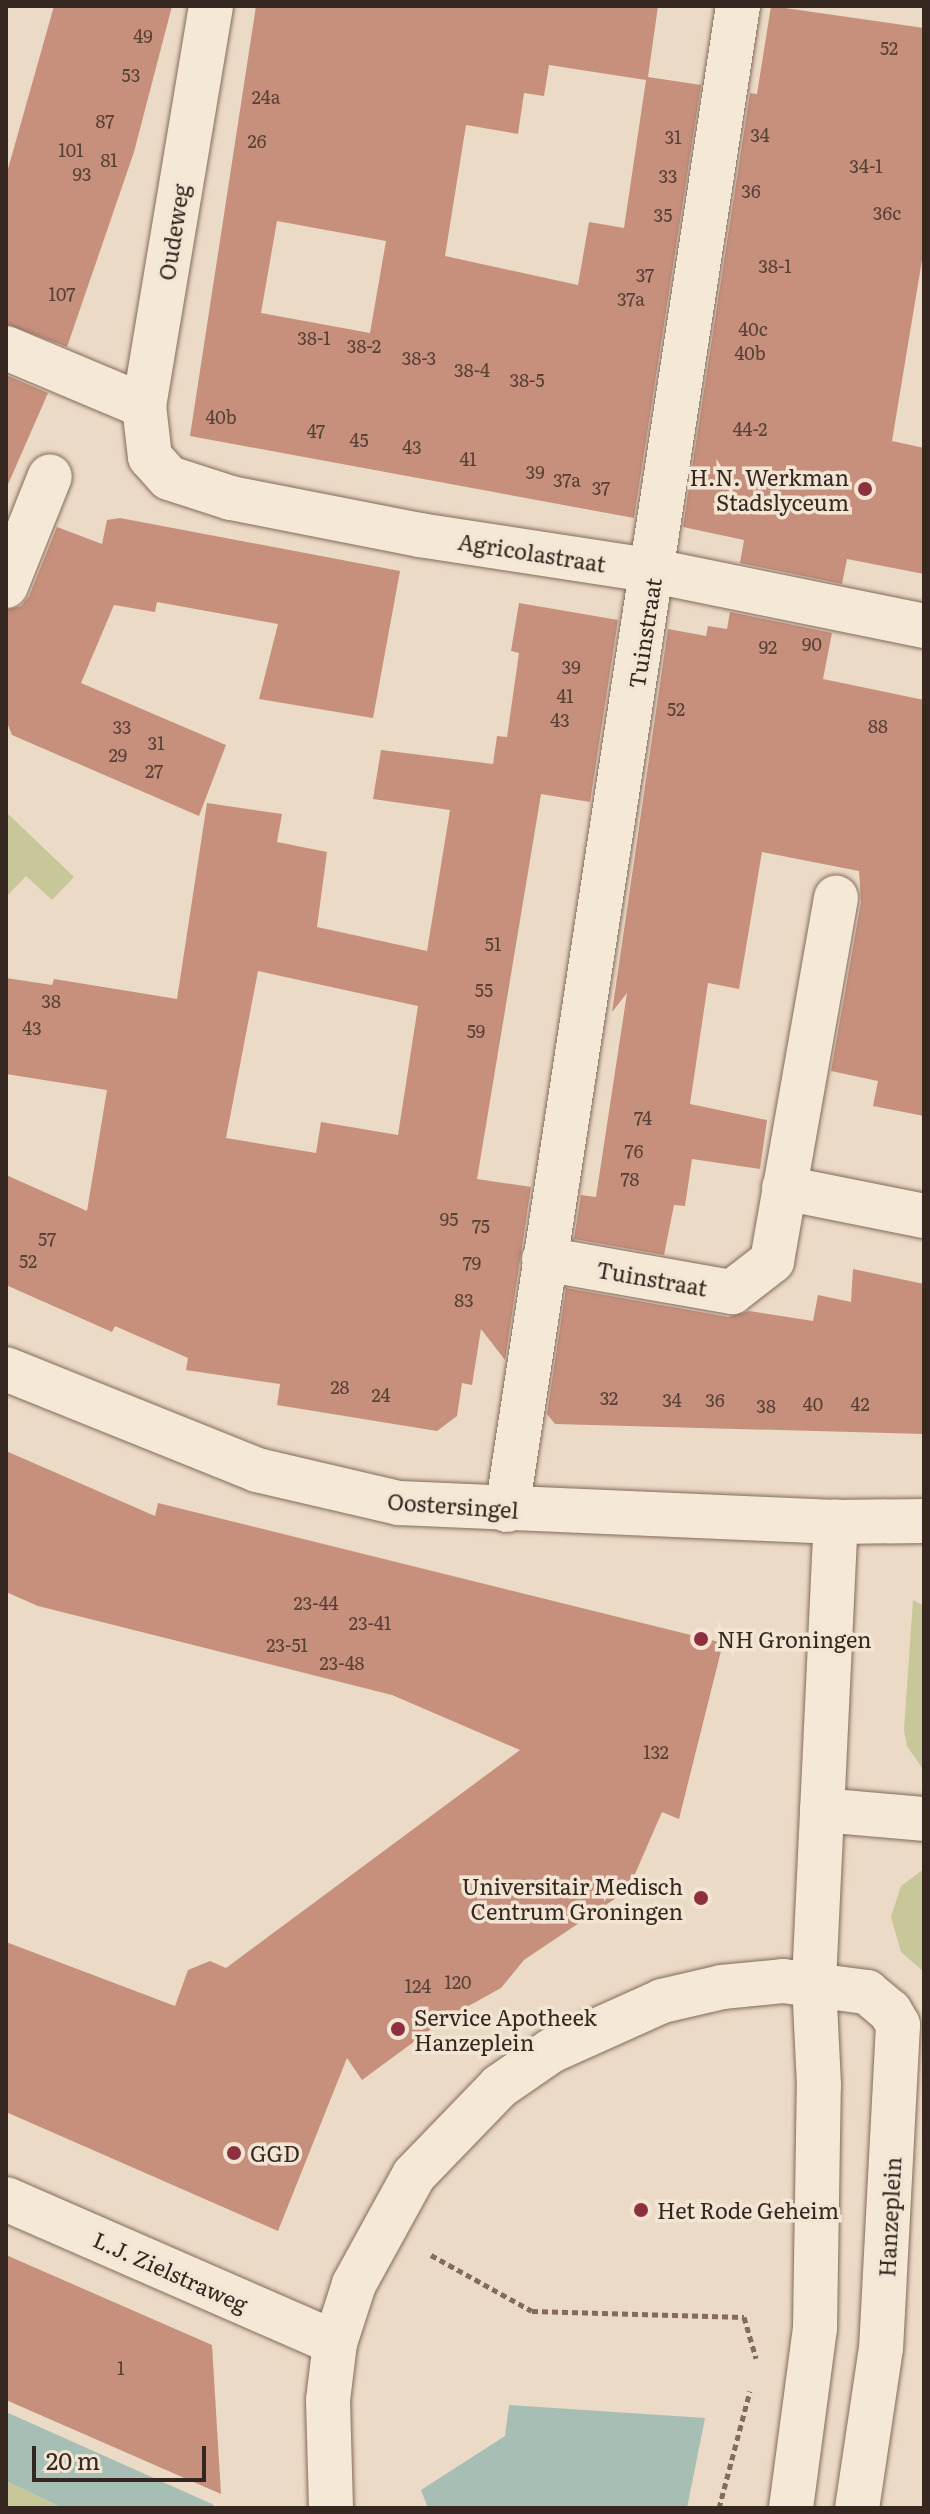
<!DOCTYPE html>
<html>
<head>
<meta charset="utf-8">
<style>
	body { margin:0 }
	#map { position:relative; width:930px; height:2514px; overflow:hidden; background:#ebdac5; font-family:Literata,serif }
	div>[style] { position:absolute }
	[style*='--x'] { left:calc(var(--x)*1px); top:calc(var(--y)*1px); width:calc(var(--w)*1px); rotate:calc(var(--a)*1deg) }
	.green>* { inset:0; background:#c8c799 }
	.water>* { inset:0; background:#a6beb4 }
	.building>* { inset:0; background:#c6907d }
	.path>* { height:5px; margin-top:-2.5px; transform-origin:0; background:repeating-linear-gradient(90deg,#846b5c 0 6px,transparent 0 10px) }
	.roads { filter:drop-shadow(0 0 2px #846b5c) drop-shadow(0 0 2px #846b5c) }
	.minor>* { height:44px; margin:-22px; padding:0 22px; transform-origin:22px; border-radius:22px; background:#f6e8d7 }
	.dots>* { width:22px; height:22px; translate:-50% -50%; box-sizing:border-box; border:4px solid #f3e5d4; border-radius:50% }
	span { translate:-50% -50%; white-space:nowrap; text-align:center; line-height:1.15; -webkit-text-stroke:7px #f3e5d4; paint-order:stroke }
	.number-label { font-size:18px; color:#594036 }
	.number-label span { -webkit-text-stroke-width:0 }
	.street-label { font-size:22px; color:#35261f }
	.poi-label { font-size:22px; color:#35261f }
	.right { translate:-100% -50%; text-align:right }
	.left { translate:0 -50%; text-align:left }
	.frame { position:absolute; inset:0; border:8px solid #35261f; pointer-events:none }
	.scale { position:absolute; left:32px; top:2446px; width:174px; height:36px; box-sizing:border-box; border:4px solid #35261f; border-top:0; padding-left:10px; font-size:24px; line-height:28px; white-space:nowrap; color:#35261f; -webkit-text-stroke:6px #f3e5d4; paint-order:stroke }
</style>
</head>
<body>
<div id="map">
	<div class="green">
		<div style="clip-path:polygon(6px 812px,74px 877px,52px 900px,26px 876px,6px 897px)"></div>
		<div style="clip-path:polygon(913px 1600px,924px 1606px,924px 1771px,907px 1746px,904px 1730px)"></div>
		<div style="clip-path:polygon(924px 1869px,924px 1972px,901px 1952px,891px 1917px,901px 1886px)"></div>
		<div style="clip-path:polygon(6px 2481px,63px 2508px,6px 2508px)"></div>
	</div>
	<div class="water">
		<div style="clip-path:polygon(509px 2405px,705px 2418px,687px 2508px,428px 2508px,421px 2490px,505px 2436px)"></div>
		<div style="clip-path:polygon(6px 2412px,212px 2504px,216px 2508px,63px 2508px,6px 2481px)"></div>
	</div>
	<div class="building">
		<div style="clip-path:polygon(54px 6px,172px 6px,134px 152px,67px 347px,6px 324px,6px 176px)"></div>
		<div style="clip-path:polygon(evenodd,256px 6px,658px 6px,648px 77px,701px 85px,634px 518px,190px 436px,256px 6px,549px 65px,646px 80px,624px 228px,589px 222px,578px 285px,445px 256px,466px 125px,518px 134px,524px 93px,544px 96px,549px 65px,256px 6px,277px 221px,386px 241px,370px 333px,261px 313px,277px 221px)"></div>
		<div style="clip-path:polygon(771px 6px,924px 28px,924px 248px,892px 441px,924px 448px,924px 574px,847px 559px,842px 584px,740px 563px,744px 540px,683px 527px,750px 93px,757px 94px)"></div>
		<div style="clip-path:polygon(6px 375px,48px 393px,6px 489px)"></div>
		<div style="clip-path:polygon(120px 518px,400px 571px,373px 718px,259px 699px,278px 624px,157px 602px,155px 612px,114px 605px,81px 683px,226px 745px,199px 816px,12px 735px,6px 720px,6px 610px,21px 606px,29px 596px,57px 527px,102px 544px,107px 520px)"></div>
		<div style="clip-path:polygon(evenodd,519px 603px,618px 620px,590px 802px,541px 794px,477px 1179px,531px 1187px,505px 1360px,481px 1329px,472px 1385px,462px 1383px,457px 1416px,437px 1431px,277px 1405px,280px 1384px,186px 1370px,188px 1358px,115px 1326px,112px 1332px,6px 1285px,6px 1175px,87px 1211px,107px 1090px,6px 1074px,6px 978px,52px 985px,54px 979px,177px 999px,207px 803px,282px 814px,277px 842px,327px 852px,317px 927px,427px 951px,450px 810px,373px 799px,381px 750px,493px 764px,497px 736px,507px 737px,519px 653px,511px 651px,519px 603px,258px 971px,418px 1006px,398px 1135px,321px 1122px,316px 1153px,226px 1138px,258px 971px)"></div>
		<div style="clip-path:polygon(730px 612px,832px 633px,823px 679px,924px 700px,924px 1116px,873px 1106px,878px 1081px,831px 1071px,861px 902px,859px 871px,762px 852px,739px 989px,708px 983px,690px 1104px,767px 1120px,760px 1169px,692px 1159px,685px 1206px,674px 1205px,664px 1255px,574px 1239px,581px 1195px,596px 1197px,627px 993px,612px 1012px,668px 629px,706px 636px,708px 626px,727px 629px)"></div>
		<div style="clip-path:polygon(853px 1269px,924px 1284px,924px 1434px,555px 1424px,547px 1414px,566px 1288px,728px 1317px,749px 1311px,813px 1321px,818px 1295px,851px 1302px)"></div>
		<div style="clip-path:polygon(6px 1451px,155px 1516px,158px 1503px,723px 1643px,679px 1819px,662px 1812px,628px 1890px,524px 1960px,501px 1988px,445px 2019px,362px 2080px,347px 2058px,278px 2231px,6px 2112px,6px 1942px,175px 2006px,188px 1970px,210px 1961px,226px 1968px,520px 1750px,392px 1695px,38px 1606px,6px 1592px)"></div>
		<div style="clip-path:polygon(6px 2255px,212px 2345px,221px 2494px,6px 2400px)"></div>
	</div>
	<div class="path">
		<div style="--x:431;--y:2255;--w:115;--a:29"></div>
		<div style="--x:532;--y:2311;--w:212;--a:1.6"></div>
		<div style="--x:744;--y:2317;--w:43;--a:73.7"></div>
		<div style="--x:719;--y:2508;--w:121;--a:-75.2"></div>
	</div>
	<div class="roads">
		<div class="minor">
			<div style="--x:211;--y:6;--w:406;--a:99.5"></div>
			<div style="--x:144;--y:406;--w:51;--a:83.3"></div>
			<div style="--x:150;--y:457;--w:28;--a:48"></div>
			<div style="--x:169;--y:478;--w:65;--a:17.9"></div>
			<div style="--x:231;--y:498;--w:193;--a:11.1"></div>
			<div style="--x:420;--y:535;--w:237;--a:8.7"></div>
			<div style="--x:654;--y:571;--w:276;--a:11.5"></div>
			<div style="--x:6;--y:348;--w:150;--a:22.8"></div>
			<div style="--x:6;--y:586;--w:118;--a:-68.2"></div>
			<div style="--x:784;--y:1188;--w:143;--a:11.3"></div>
			<div style="--x:544;--y:1259;--w:191;--a:10"></div>
			<div style="--x:732;--y:1292;--w:51;--a:-37.8"></div>
			<div style="--x:772;--y:1261;--w:369;--a:-80"></div>
			<div style="--x:6;--y:1369;--w:271;--a:21.9"></div>
			<div style="--x:257;--y:1470;--w:146;--a:13.1"></div>
			<div style="--x:399;--y:1503;--w:437;--a:2.5"></div>
			<div style="--x:836;--y:1522;--w:88;--a:-0.7"></div>
			<div style="--x:507;--y:1510;--w:1522;--a:-81.27"></div>
			<div style="--x:822;--y:1810;--w:102;--a:5"></div>
			<div style="--x:6;--y:2199;--w:359;--a:23.6"></div>
			<div style="--x:331;--y:2508;--w:108;--a:-91.6"></div>
			<div style="--x:328;--y:2400;--w:57;--a:-83"></div>
			<div style="--x:335;--y:2343;--w:62;--a:-72.1"></div>
			<div style="--x:354;--y:2284;--w:124;--a:-61.2"></div>
			<div style="--x:414;--y:2175;--w:124;--a:-46"></div>
			<div style="--x:500;--y:2086;--w:62;--a:-34.5"></div>
			<div style="--x:551;--y:2051;--w:122;--a:-24.2"></div>
			<div style="--x:662;--y:2001;--w:62;--a:-13.1"></div>
			<div style="--x:722;--y:1987;--w:61;--a:-5.6"></div>
			<div style="--x:783;--y:1981;--w:85;--a:7.5"></div>
			<div style="--x:867;--y:1992;--w:30;--a:40"></div>
			<div style="--x:890;--y:2011;--w:16;--a:60"></div>
			<div style="--x:898;--y:2025;--w:323;--a:93"></div>
			<div style="--x:881;--y:2348;--w:162;--a:98.5"></div>
			<div style="--x:791;--y:2508;--w:182;--a:-82.4"></div>
			<div style="--x:815;--y:2328;--w:243;--a:-89.1"></div>
			<div style="--x:819;--y:2085;--w:103;--a:-92.8"></div>
			<div style="--x:814;--y:1982;--w:461;--a:-87.3"></div>
		</div>
	</div>
	<div class="dots">
		<div style="left:865px;top:489px;background:#8f303f"></div>
		<div style="left:701px;top:1639px;background:#8f303f"></div>
		<div style="left:701px;top:1898px;background:#8f303f"></div>
		<div style="left:398px;top:2029px;background:#8f303f"></div>
		<div style="left:234px;top:2153px;background:#8f303f"></div>
		<div style="left:641px;top:2210px;background:#8f303f"></div>
	</div>
	<div class="number-label">
		<span style="left:143px;top:36px">49</span>
		<span style="left:889px;top:48px">52</span>
		<span style="left:131px;top:75px">53</span>
		<span style="left:266px;top:97px">24a</span>
		<span style="left:105px;top:121px">87</span>
		<span style="left:760px;top:135px">34</span>
		<span style="left:673px;top:137px">31</span>
		<span style="left:257px;top:141px">26</span>
		<span style="left:71px;top:150px">101</span>
		<span style="left:109px;top:160px">81</span>
		<span style="left:866px;top:166px">34-1</span>
		<span style="left:82px;top:174px">93</span>
		<span style="left:668px;top:176px">33</span>
		<span style="left:751px;top:191px">36</span>
		<span style="left:887px;top:213px">36c</span>
		<span style="left:663px;top:215px">35</span>
		<span style="left:775px;top:266px">38-1</span>
		<span style="left:645px;top:275px">37</span>
		<span style="left:62px;top:294px">107</span>
		<span style="left:631px;top:299px">37a</span>
		<span style="left:753px;top:329px">40c</span>
		<span style="left:314px;top:338px">38-1</span>
		<span style="left:364px;top:346px">38-2</span>
		<span style="left:750px;top:353px">40b</span>
		<span style="left:419px;top:358px">38-3</span>
		<span style="left:472px;top:370px">38-4</span>
		<span style="left:527px;top:380px">38-5</span>
		<span style="left:221px;top:417px">40b</span>
		<span style="left:750px;top:429px">44-2</span>
		<span style="left:316px;top:431px">47</span>
		<span style="left:359px;top:440px">45</span>
		<span style="left:412px;top:447px">43</span>
		<span style="left:468px;top:459px">41</span>
		<span style="left:535px;top:472px">39</span>
		<span style="left:567px;top:480px">37a</span>
		<span style="left:601px;top:488px">37</span>
		<span style="left:812px;top:644px">90</span>
		<span style="left:768px;top:647px">92</span>
		<span style="left:571px;top:667px">39</span>
		<span style="left:565px;top:696px">41</span>
		<span style="left:676px;top:709px">52</span>
		<span style="left:560px;top:720px">43</span>
		<span style="left:878px;top:726px">88</span>
		<span style="left:122px;top:727px">33</span>
		<span style="left:156px;top:743px">31</span>
		<span style="left:118px;top:755px">29</span>
		<span style="left:154px;top:771px">27</span>
		<span style="left:493px;top:944px">51</span>
		<span style="left:484px;top:990px">55</span>
		<span style="left:51px;top:1001px">38</span>
		<span style="left:32px;top:1028px">43</span>
		<span style="left:476px;top:1031px">59</span>
		<span style="left:643px;top:1118px">74</span>
		<span style="left:634px;top:1151px">76</span>
		<span style="left:630px;top:1179px">78</span>
		<span style="left:449px;top:1219px">95</span>
		<span style="left:481px;top:1226px">75</span>
		<span style="left:47px;top:1239px">57</span>
		<span style="left:28px;top:1261px">52</span>
		<span style="left:472px;top:1263px">79</span>
		<span style="left:464px;top:1300px">83</span>
		<span style="left:340px;top:1387px">28</span>
		<span style="left:381px;top:1395px">24</span>
		<span style="left:609px;top:1398px">32</span>
		<span style="left:672px;top:1400px">34</span>
		<span style="left:715px;top:1400px">36</span>
		<span style="left:813px;top:1404px">40</span>
		<span style="left:860px;top:1404px">42</span>
		<span style="left:766px;top:1406px">38</span>
		<span style="left:316px;top:1603px">23-44</span>
		<span style="left:370px;top:1623px">23-41</span>
		<span style="left:287px;top:1645px">23-51</span>
		<span style="left:342px;top:1663px">23-48</span>
		<span style="left:656px;top:1752px">132</span>
		<span style="left:458px;top:1982px">120</span>
		<span style="left:418px;top:1986px">124</span>
		<span style="left:121px;top:2368px">1</span>
	</div>
	<div class="street-label">
		<span style="left:173px;top:232px;rotate:-81deg">Oudeweg</span>
		<span style="left:532px;top:552px;rotate:9deg">Agricolastraat</span>
		<span style="left:644px;top:633px;rotate:-81deg">Tuinstraat</span>
		<span style="left:652px;top:1278px;rotate:10deg">Tuinstraat</span>
		<span style="left:453px;top:1505px;rotate:4deg">Oostersingel</span>
		<span style="left:889px;top:2217px;rotate:-87deg">Hanzeplein</span>
		<span style="left:171px;top:2271px;rotate:24deg">L.J. Zielstraweg</span>
	</div>
	<div class="poi-label">
		<span class="right" style="left:849px;top:489px">H.N. Werkman<br>Stadslyceum</span>
		<span class="left" style="left:717px;top:1639px">NH Groningen</span>
		<span class="right" style="left:683px;top:1898px">Universitair Medisch<br>Centrum Groningen</span>
		<span class="left" style="left:414px;top:2029px">Service Apotheek<br>Hanzeplein</span>
		<span class="left" style="left:250px;top:2153px">GGD</span>
		<span class="left" style="left:657px;top:2210px">Het Rode Geheim</span>
	</div>
	<div class="frame"></div>
	<div class="scale">20 m</div>
</div>
</body>
</html>
